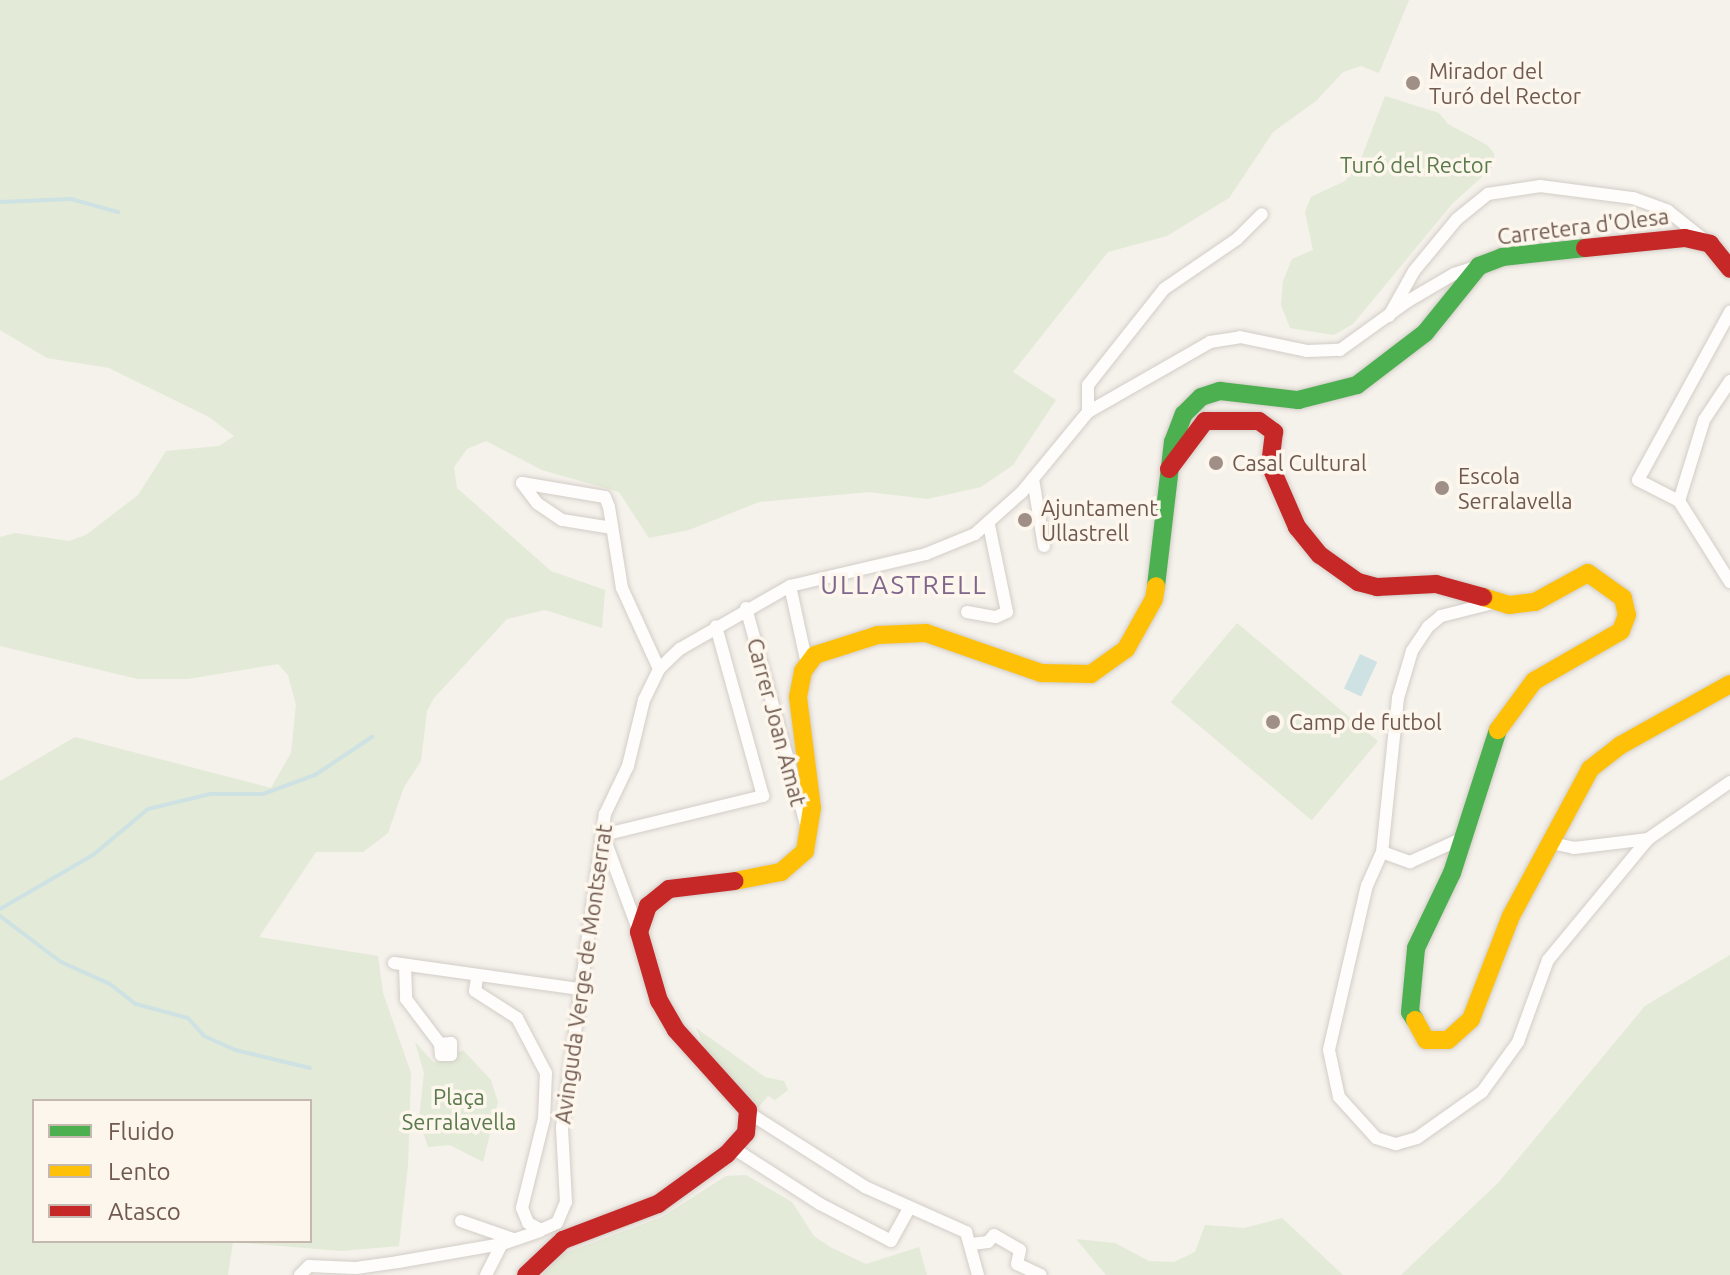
<!DOCTYPE html>
<html>
<head>
<meta charset="utf-8">
<style>
	body { margin:0 }
	#map { position:relative; width:1730px; height:1275px; overflow:hidden; background:#f5f1eb; font-family:Ubuntu,sans-serif }
	div>[style] { position:absolute }
	[style*='--x'] { left:calc(var(--x)*1px); top:calc(var(--y)*1px); width:calc(var(--w)*1px); rotate:calc(var(--a)*1deg) }
	.green>* { inset:0; background:#e3ead7; transform-origin:0 0 }
	.water>* { inset:0; background:#cee2e3; transform-origin:0 0 }
	.stream>* { height:4px; margin:-2px; padding:0 2px; transform-origin:2px; border-radius:2px; background:#cee2e3 }
	.roads { filter:drop-shadow(0 0 2px #d2cdc7) drop-shadow(0 0 2px #d2cdc7) }
	.street>* { height:12px; margin:-6px; padding:0 6px; transform-origin:6px; border-radius:6px; background:#fefdfc }
	.fast>* { height:18px; margin:-9px; padding:0 9px; transform-origin:9px; border-radius:9px; background:#4caf50 }
	.slow>* { height:18px; margin:-9px; padding:0 9px; transform-origin:9px; border-radius:9px; background:#ffc107 }
	.jam>* { height:18px; margin:-9px; padding:0 9px; transform-origin:9px; border-radius:9px; background:#c62828 }
	.dots>* { width:22px; height:22px; translate:-50% -50%; box-sizing:border-box; border:4px solid #fdf6ed; border-radius:50% }
	span { translate:-50% -50%; white-space:nowrap; text-align:center; line-height:1.15; -webkit-text-stroke:7px #fdf6ed; paint-order:stroke }
	.poi-label { font-size:22px; color:#705a4f }
	.left { translate:0 -50%; text-align:left }
	.park-label { font-size:22px; color:#5a7a4c }
	.street-label { font-size:22px; color:#705a4f }
	.quarter-label { font-size:26px; color:#7f668c; letter-spacing:2px }
	.legend { position:absolute; left:32px; top:1099px; width:280px; height:144px; box-sizing:border-box; background:#fdf6ed; border:2px solid #c5b8ae; margin:0; padding:10px 14px; list-style:none; font-size:24px; color:#705a4f }
	.legend li { display:flex; align-items:center; gap:16px; height:40px }
	.legend b { width:40px; border:2px solid #c5b8ae }
</style>
</head>
<body>
<div id="map">
	<div class="green">
		<div style="clip-path:polygon(evenodd,0 0,1409px 0,1379px 73px,1361px 66px,1343px 72px,1316px 101px,1273px 132px,1229px 198px,1167px 236px,1108px 252px,1013px 372px,1056px 400px,1013px 465px,981px 487px,927px 499px,869px 492px,759px 502px,689px 530px,649px 538px,619px 492px,542px 470px,486px 441px,467px 449px,454px 467px,457px 488px,551px 571px,605px 590px,602px 628px,545px 610px,507px 619px,434px 698px,427px 711px,421px 761px,404px 787px,388px 833px,363px 852px,316px 852px,259px 937px,378px 956px,383px 993px,411px 1073px,408px 1165px,399px 1246px,341px 1251px,233px 1242px,228px 1275px,0 1275px,0 781px,75px 737px,271px 788px,291px 753px,296px 705px,288px 675px,278px 664px,188px 679px,138px 679px,0 646px,0 537px,15px 533px,69px 541px,86px 535px,138px 495px,166px 451px,219px 446px,234px 436px,209px 417px,109px 368px,47px 358px,0 330px,0 0,34px 1101px,310px 1101px,310px 1241px,34px 1241px,34px 1101px)"></div>
		<div style="clip-path:polygon(1385px 96px,1439px 113px,1448px 124px,1487px 145px,1494px 153px,1494px 166px,1453px 203px,1353px 324px,1334px 335px,1290px 328px,1281px 305px,1283px 281px,1292px 259px,1313px 250px,1305px 212px,1311px 197px,1345px 181px,1359px 164px)"></div>
		<div style="left:1237px;top:623px;width:184px;height:103px;rotate:40deg"></div>
		<div style="clip-path:polygon(1730px 955px,1730px 1275px,1401px 1275px,1498px 1183px,1645px 1006px)"></div>
		<div style="clip-path:polygon(696px 1028px,765px 1077px,784px 1081px,788px 1090px,775px 1100px,768px 1096px,758px 1108px,706px 1051px)"></div>
		<div style="clip-path:polygon(415px 1042px,434px 1063px,463px 1050px,491px 1080px,498px 1102px,483px 1162px,450px 1145px,428px 1147px,419px 1120px,424px 1073px)"></div>
		<div style="clip-path:polygon(746px 1175px,792px 1202px,814px 1236px,830px 1247px,866px 1264px,919px 1247px,927px 1275px,542px 1275px,562px 1254px,662px 1217px,726px 1176px)"></div>
		<div style="clip-path:polygon(1282px 1218px,1343px 1275px,1106px 1275px,1076px 1239px,1115px 1243px,1149px 1261px,1174px 1262px,1195px 1252px,1205px 1225px,1244px 1228px)"></div>
	</div>
	<div class="water">
		<div style="left:1360px;top:654px;width:19px;height:38px;rotate:25deg"></div>
	</div>
	<div class="stream">
		<div style="--x:0;--y:202;--w:71;--a:-2.4"></div>
		<div style="--x:71;--y:199;--w:49;--a:15.5"></div>
		<div style="--x:0;--y:909;--w:108;--a:-30.1"></div>
		<div style="--x:93;--y:855;--w:72;--a:-39.9"></div>
		<div style="--x:148;--y:809;--w:64;--a:-13.6"></div>
		<div style="--x:210;--y:794;--w:53;--a:0"></div>
		<div style="--x:263;--y:794;--w:55;--a:-20.1"></div>
		<div style="--x:315;--y:775;--w:69;--a:-33.7"></div>
		<div style="--x:0;--y:916;--w:76;--a:37"></div>
		<div style="--x:61;--y:962;--w:54;--a:24.2"></div>
		<div style="--x:110;--y:984;--w:33;--a:38"></div>
		<div style="--x:136;--y:1004;--w:54;--a:15.1"></div>
		<div style="--x:188;--y:1018;--w:24;--a:48"></div>
		<div style="--x:204;--y:1036;--w:34;--a:24"></div>
		<div style="--x:235;--y:1050;--w:77;--a:13.5"></div>
	</div>
	<div class="roads">
		<div class="street">
			<div style="--x:1389;--y:316;--w:51;--a:-60.9"></div>
			<div style="--x:1414;--y:271;--w:67;--a:-50.4"></div>
			<div style="--x:1457;--y:219;--w:40;--a:-39"></div>
			<div style="--x:1488;--y:194;--w:53;--a:-8.7"></div>
			<div style="--x:1540;--y:186;--w:94;--a:7.4"></div>
			<div style="--x:1633;--y:198;--w:37;--a:20"></div>
			<div style="--x:1668;--y:211;--w:50;--a:38.5"></div>
			<div style="--x:1088;--y:412;--w:27;--a:-90"></div>
			<div style="--x:1088;--y:385;--w:122;--a:-51.6"></div>
			<div style="--x:1164;--y:289;--w:88;--a:-34.4"></div>
			<div style="--x:1237;--y:239;--w:35;--a:-45"></div>
			<div style="--x:1033;--y:479;--w:68;--a:80.7"></div>
			<div style="--x:1679;--y:501;--w:46;--a:-152.9"></div>
			<div style="--x:1638;--y:480;--w:192;--a:-61.3"></div>
			<div style="--x:1679;--y:501;--w:85;--a:-72.8"></div>
			<div style="--x:1704;--y:420;--w:47;--a:-56.3"></div>
			<div style="--x:1679;--y:501;--w:96;--a:57.8"></div>
			<div style="--x:612;--y:528;--w:51;--a:-170.9"></div>
			<div style="--x:562;--y:520;--w:30;--a:-146"></div>
			<div style="--x:537;--y:503;--w:25;--a:-127"></div>
			<div style="--x:522;--y:483;--w:84;--a:9.6"></div>
			<div style="--x:605;--y:497;--w:11;--a:68"></div>
			<div style="--x:609;--y:507;--w:82;--a:80.9"></div>
			<div style="--x:622;--y:588;--w:89;--a:65.4"></div>
			<div style="--x:790;--y:586;--w:80;--a:77.7"></div>
			<div style="--x:1493;--y:603;--w:54;--a:166"></div>
			<div style="--x:1441;--y:616;--w:17;--a:140"></div>
			<div style="--x:1428;--y:627;--w:29;--a:124"></div>
			<div style="--x:1412;--y:651;--w:49;--a:106.6"></div>
			<div style="--x:1398;--y:698;--w:155;--a:95.9"></div>
			<div style="--x:1382;--y:852;--w:36;--a:114"></div>
			<div style="--x:1367;--y:885;--w:169;--a:103"></div>
			<div style="--x:1329;--y:1050;--w:48;--a:78"></div>
			<div style="--x:1339;--y:1097;--w:55;--a:47.9"></div>
			<div style="--x:1376;--y:1138;--w:21;--a:17"></div>
			<div style="--x:1396;--y:1144;--w:22;--a:-16"></div>
			<div style="--x:1417;--y:1138;--w:80;--a:-35.3"></div>
			<div style="--x:1482;--y:1092;--w:62;--a:-54.2"></div>
			<div style="--x:1518;--y:1042;--w:87;--a:-69.9"></div>
			<div style="--x:1548;--y:960;--w:157;--a:-50.4"></div>
			<div style="--x:1648;--y:839;--w:100;--a:-34.8"></div>
			<div style="--x:746;--y:608;--w:225;--a:74.5"></div>
			<div style="--x:967;--y:612;--w:29;--a:10"></div>
			<div style="--x:996;--y:617;--w:12;--a:-24"></div>
			<div style="--x:1007;--y:612;--w:89;--a:-101.7"></div>
			<div style="--x:603;--y:835;--w:165;--a:-13.7"></div>
			<div style="--x:763;--y:796;--w:176;--a:-105.5"></div>
			<div style="--x:603;--y:835;--w:103;--a:69.6"></div>
			<div style="--x:1551;--y:843;--w:24;--a:12"></div>
			<div style="--x:1574;--y:848;--w:75;--a:-6.9"></div>
			<div style="--x:1382;--y:852;--w:30;--a:20"></div>
			<div style="--x:1410;--y:862;--w:56;--a:-24.3"></div>
			<div style="--x:394;--y:963;--w:186;--a:8"></div>
			<div style="--x:405;--y:965;--w:34;--a:88"></div>
			<div style="--x:406;--y:999;--w:56;--a:52.9"></div>
			<div style="--x:440;--y:1044;--w:11;--a:85"></div>
			<div style="--x:441;--y:1055;--w:10;--a:0"></div>
			<div style="--x:451;--y:1055;--w:12;--a:-90"></div>
			<div style="--x:451;--y:1043;--w:11;--a:175"></div>
			<div style="--x:477;--y:978;--w:13;--a:99"></div>
			<div style="--x:475;--y:991;--w:50;--a:32.7"></div>
			<div style="--x:517;--y:1018;--w:62;--a:62.2"></div>
			<div style="--x:546;--y:1073;--w:46;--a:92.5"></div>
			<div style="--x:544;--y:1119;--w:92;--a:103.9"></div>
			<div style="--x:522;--y:1208;--w:16;--a:68"></div>
			<div style="--x:528;--y:1223;--w:15;--a:28"></div>
			<div style="--x:749;--y:1113;--w:138;--a:32.5"></div>
			<div style="--x:865;--y:1187;--w:111;--a:24"></div>
			<div style="--x:966;--y:1232;--w:45;--a:74.4"></div>
			<div style="--x:733;--y:1148;--w:103;--a:32.8"></div>
			<div style="--x:820;--y:1204;--w:80;--a:27.5"></div>
			<div style="--x:891;--y:1241;--w:38;--a:-61"></div>
			<div style="--x:461;--y:1221;--w:55;--a:19.1"></div>
			<div style="--x:541;--y:1230;--w:17;--a:-24"></div>
			<div style="--x:557;--y:1223;--w:23;--a:-67"></div>
			<div style="--x:566;--y:1202;--w:75;--a:-93.1"></div>
			<div style="--x:562;--y:1127;--w:316;--a:-82.2"></div>
			<div style="--x:605;--y:814;--w:53;--a:-64.4"></div>
			<div style="--x:628;--y:766;--w:68;--a:-76.4"></div>
			<div style="--x:644;--y:700;--w:34;--a:-64"></div>
			<div style="--x:659;--y:669;--w:29;--a:-44"></div>
			<div style="--x:680;--y:649;--w:127;--a:-29.8"></div>
			<div style="--x:790;--y:586;--w:140;--a:-13.2"></div>
			<div style="--x:926;--y:554;--w:53;--a:-22.2"></div>
			<div style="--x:975;--y:534;--w:63;--a:-41.8"></div>
			<div style="--x:1022;--y:492;--w:104;--a:-50.5"></div>
			<div style="--x:1088;--y:412;--w:141;--a:-29.8"></div>
			<div style="--x:1210;--y:342;--w:30;--a:-9"></div>
			<div style="--x:1240;--y:337;--w:68;--a:11.8"></div>
			<div style="--x:1307;--y:351;--w:33;--a:-2"></div>
			<div style="--x:1340;--y:350;--w:84;--a:-35.8"></div>
			<div style="--x:1408;--y:301;--w:53;--a:-30.4"></div>
			<div style="--x:1454;--y:274;--w:26;--a:-18"></div>
			<div style="--x:972;--y:1244;--w:16;--a:-7"></div>
			<div style="--x:988;--y:1242;--w:9;--a:-49"></div>
			<div style="--x:994;--y:1235;--w:30;--a:30"></div>
			<div style="--x:1020;--y:1250;--w:14;--a:102"></div>
			<div style="--x:1017;--y:1264;--w:26;--a:25"></div>
			<div style="--x:300;--y:1275;--w:13;--a:-45"></div>
			<div style="--x:309;--y:1266;--w:47;--a:2.4"></div>
			<div style="--x:356;--y:1268;--w:42;--a:-8.1"></div>
			<div style="--x:398;--y:1262;--w:106;--a:-9.8"></div>
			<div style="--x:502;--y:1244;--w:40;--a:-18.9"></div>
			<div style="--x:486;--y:1275;--w:35;--a:-63"></div>
		</div>
		<div class="fast">
			<div style="--x:1156;--y:586;--w:145;--a:-83.3"></div>
			<div style="--x:1173;--y:442;--w:30;--a:-69"></div>
			<div style="--x:1184;--y:414;--w:24;--a:-45"></div>
			<div style="--x:1201;--y:397;--w:20;--a:-18"></div>
			<div style="--x:1220;--y:391;--w:79;--a:6.6"></div>
			<div style="--x:1298;--y:400;--w:61;--a:-14.3"></div>
			<div style="--x:1357;--y:385;--w:86;--a:-37.4"></div>
			<div style="--x:1425;--y:333;--w:86;--a:-51.1"></div>
			<div style="--x:1479;--y:266;--w:25;--a:-21"></div>
			<div style="--x:1502;--y:257;--w:83;--a:-6.2"></div>
			<div style="--x:1415;--y:1020;--w:9;--a:-122"></div>
			<div style="--x:1410;--y:1012;--w:64;--a:-84.6"></div>
			<div style="--x:1416;--y:948;--w:83;--a:-64.4"></div>
			<div style="--x:1452;--y:873;--w:150;--a:-72.2"></div>
		</div>
		<div class="slow">
			<div style="--x:1483;--y:597;--w:27;--a:17"></div>
			<div style="--x:1509;--y:605;--w:26;--a:-7"></div>
			<div style="--x:1535;--y:602;--w:60;--a:-28.7"></div>
			<div style="--x:1588;--y:573;--w:43;--a:35.5"></div>
			<div style="--x:1623;--y:598;--w:17;--a:77"></div>
			<div style="--x:1627;--y:615;--w:17;--a:111"></div>
			<div style="--x:1621;--y:631;--w:100;--a:150.1"></div>
			<div style="--x:1534;--y:681;--w:61;--a:126.3"></div>
			<div style="--x:735;--y:881;--w:47;--a:-11.1"></div>
			<div style="--x:781;--y:872;--w:32;--a:-41"></div>
			<div style="--x:805;--y:851;--w:44;--a:-80.8"></div>
			<div style="--x:812;--y:808;--w:112;--a:-97.2"></div>
			<div style="--x:798;--y:697;--w:26;--a:-79"></div>
			<div style="--x:803;--y:671;--w:20;--a:-53"></div>
			<div style="--x:815;--y:655;--w:66;--a:-17.6"></div>
			<div style="--x:878;--y:635;--w:48;--a:-2.4"></div>
			<div style="--x:926;--y:633;--w:122;--a:19.2"></div>
			<div style="--x:1041;--y:673;--w:50;--a:1.1"></div>
			<div style="--x:1091;--y:674;--w:43;--a:-35.5"></div>
			<div style="--x:1126;--y:649;--w:57;--a:-60.8"></div>
			<div style="--x:1154;--y:599;--w:13;--a:-81"></div>
			<div style="--x:1415;--y:1020;--w:23;--a:61"></div>
			<div style="--x:1426;--y:1040;--w:22;--a:0"></div>
			<div style="--x:1448;--y:1040;--w:31;--a:-42"></div>
			<div style="--x:1471;--y:1019;--w:110;--a:-68.8"></div>
			<div style="--x:1511;--y:916;--w:167;--a:-61.7"></div>
			<div style="--x:1590;--y:769;--w:39;--a:-38"></div>
			<div style="--x:1621;--y:745;--w:125;--a:-29.2"></div>
		</div>
		<div class="jam">
			<div style="--x:1585;--y:248;--w:100;--a:-5.7"></div>
			<div style="--x:1685;--y:238;--w:26;--a:13"></div>
			<div style="--x:1710;--y:244;--w:32;--a:51"></div>
			<div style="--x:1169;--y:469;--w:60;--a:-53.1"></div>
			<div style="--x:1205;--y:421;--w:54;--a:0"></div>
			<div style="--x:1259;--y:421;--w:19;--a:36"></div>
			<div style="--x:1274;--y:432;--w:33;--a:97"></div>
			<div style="--x:1270;--y:465;--w:68;--a:66.5"></div>
			<div style="--x:1297;--y:527;--w:36;--a:51"></div>
			<div style="--x:1320;--y:555;--w:47;--a:35.4"></div>
			<div style="--x:1358;--y:582;--w:20;--a:15"></div>
			<div style="--x:1377;--y:587;--w:59;--a:-2.9"></div>
			<div style="--x:1436;--y:584;--w:49;--a:15.5"></div>
			<div style="--x:526;--y:1275;--w:51;--a:-43.4"></div>
			<div style="--x:563;--y:1240;--w:102;--a:-20.8"></div>
			<div style="--x:658;--y:1204;--w:85;--a:-35.9"></div>
			<div style="--x:727;--y:1154;--w:28;--a:-48"></div>
			<div style="--x:746;--y:1133;--w:23;--a:-85"></div>
			<div style="--x:748;--y:1110;--w:108;--a:-132"></div>
			<div style="--x:676;--y:1030;--w:34;--a:-120"></div>
			<div style="--x:659;--y:1001;--w:72;--a:-106.2"></div>
			<div style="--x:639;--y:932;--w:28;--a:-71"></div>
			<div style="--x:648;--y:906;--w:27;--a:-39"></div>
			<div style="--x:669;--y:889;--w:66;--a:-6.9"></div>
		</div>
	</div>
	<div class="dots">
		<div style="left:1413px;top:83px;background:#9f8f86"></div>
		<div style="left:1216px;top:463px;background:#9f8f86"></div>
		<div style="left:1442px;top:488px;background:#9f8f86"></div>
		<div style="left:1025px;top:520px;background:#9f8f86"></div>
		<div style="left:1273px;top:722px;background:#9f8f86"></div>
	</div>
	<div class="poi-label">
		<span class="left" style="left:1429px;top:83px">Mirador del<br>Turó del Rector</span>
		<span class="left" style="left:1232px;top:463px">Casal Cultural</span>
		<span class="left" style="left:1458px;top:488px">Escola<br>Serralavella</span>
		<span class="left" style="left:1041px;top:520px">Ajuntament<br>Ullastrell</span>
		<span class="left" style="left:1289px;top:722px">Camp de futbol</span>
	</div>
	<div class="park-label">
		<span style="left:1416px;top:165px">Turó del Rector</span>
		<span style="left:459px;top:1109px">Plaça<br>Serralavella</span>
	</div>
	<div class="street-label">
		<span style="left:1583px;top:226px;rotate:-7deg">Carretera d'Olesa</span>
		<span style="left:777px;top:722px;rotate:75deg">Carrer Joan Amat</span>
		<span style="left:583px;top:974px;rotate:-82deg">Avinguda Verge de Montserrat</span>
	</div>
	<div class="quarter-label">
		<span style="left:904px;top:585px">ULLASTRELL</span>
	</div>
	<ul class="legend">
	<li><b style="height:10px;background:#4caf50"></b>Fluido</li>
	<li><b style="height:10px;background:#ffc107"></b>Lento</li>
	<li><b style="height:10px;background:#c62828"></b>Atasco</li>
	</ul>
</div>
</body>
</html>
